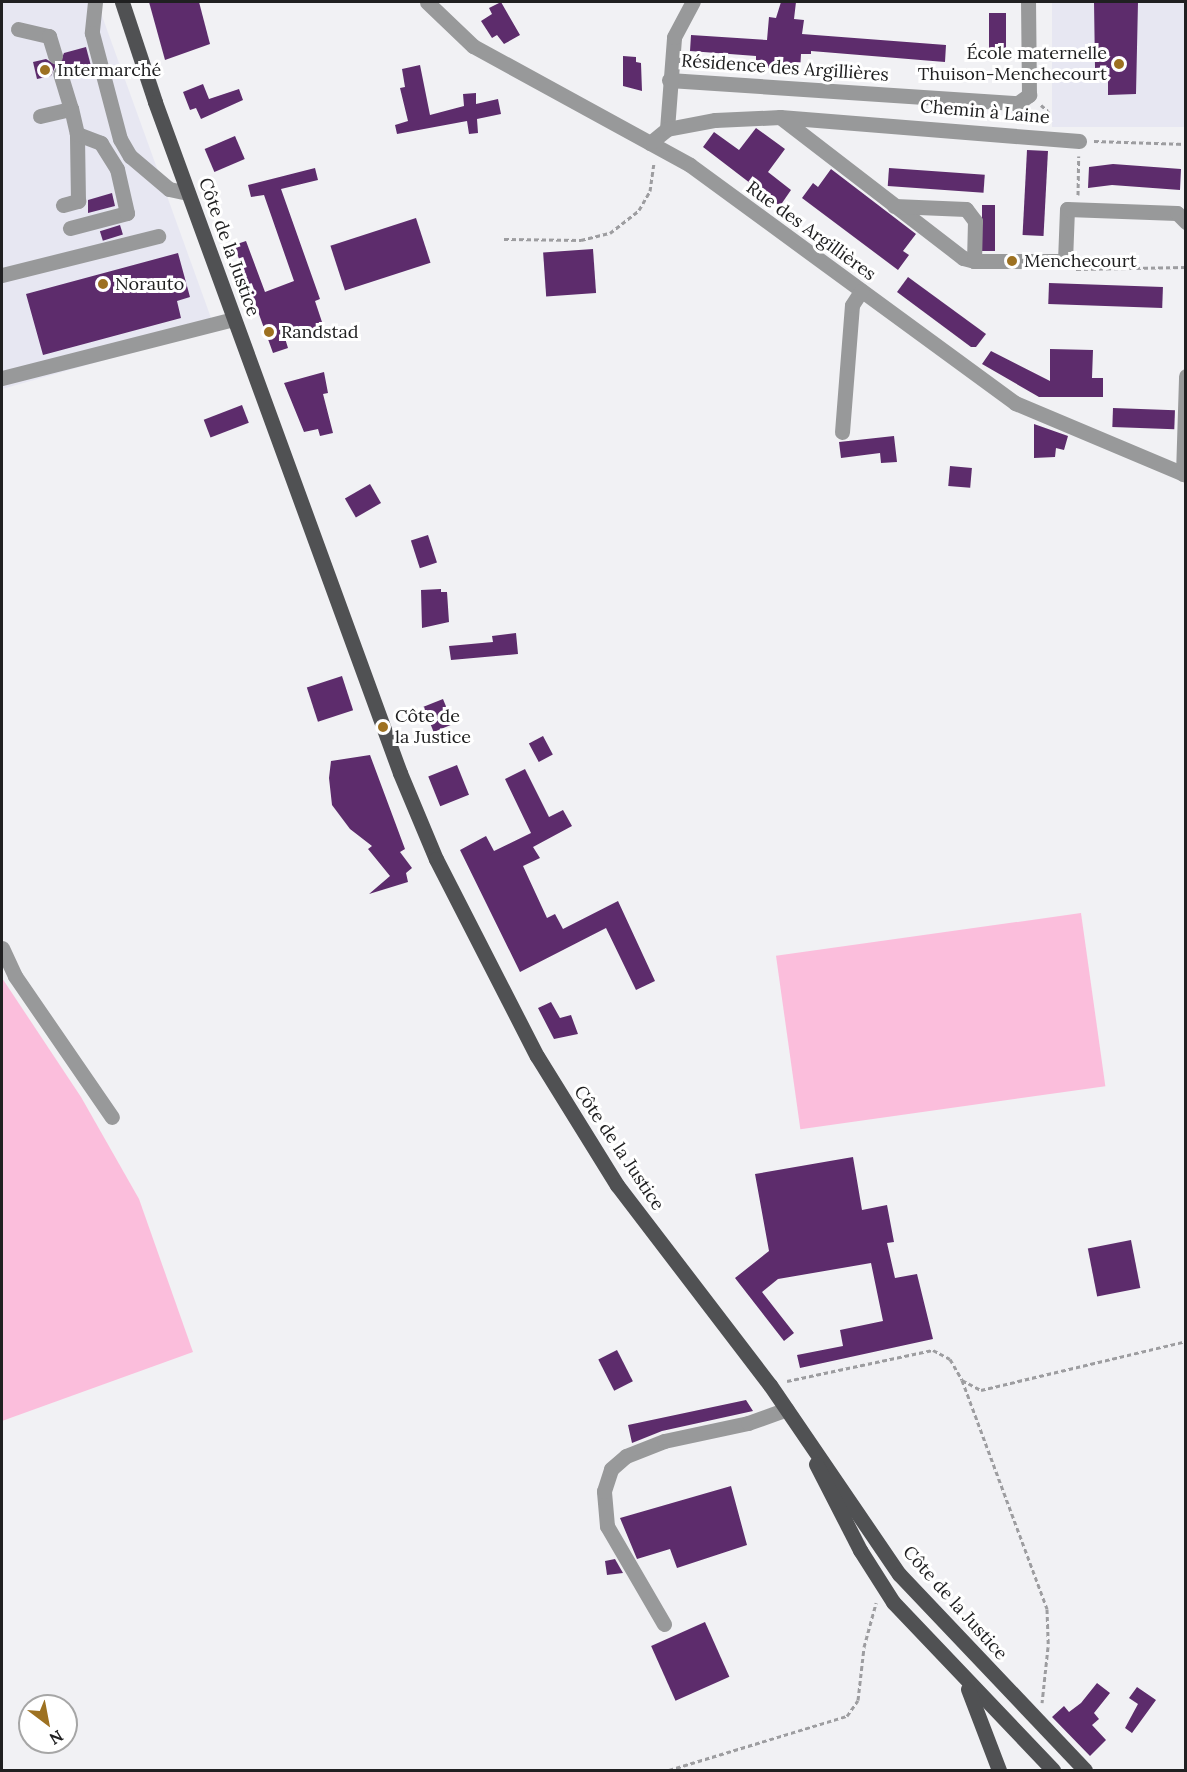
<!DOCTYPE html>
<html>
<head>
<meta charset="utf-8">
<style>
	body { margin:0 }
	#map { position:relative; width:1187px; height:1772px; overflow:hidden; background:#f1f1f4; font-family:Lora,serif }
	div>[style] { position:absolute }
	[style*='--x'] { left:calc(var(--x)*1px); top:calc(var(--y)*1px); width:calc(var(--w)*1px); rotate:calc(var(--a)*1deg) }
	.built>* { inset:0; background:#e7e7f2; transform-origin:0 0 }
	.green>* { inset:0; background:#fbbedc; transform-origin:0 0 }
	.building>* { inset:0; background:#5d2c6c; transform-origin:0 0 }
	.path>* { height:3px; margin-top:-1.5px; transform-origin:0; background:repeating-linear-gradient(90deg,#9d9da0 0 4.5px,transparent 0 7.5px) }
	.minor>* { height:15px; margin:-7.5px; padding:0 7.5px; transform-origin:7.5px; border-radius:7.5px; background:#98999a }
	.major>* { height:15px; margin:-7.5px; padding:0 7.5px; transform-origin:7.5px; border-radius:7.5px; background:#505153 }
	.dots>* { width:16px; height:16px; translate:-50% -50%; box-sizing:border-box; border:3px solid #fff; border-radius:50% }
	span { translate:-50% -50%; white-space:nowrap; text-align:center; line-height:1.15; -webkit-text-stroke:6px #fff; paint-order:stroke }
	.poi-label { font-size:18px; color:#202021 }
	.right { translate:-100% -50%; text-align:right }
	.left { translate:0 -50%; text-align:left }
	.street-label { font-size:18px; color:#202021 }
	.frame { position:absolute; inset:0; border:3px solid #202021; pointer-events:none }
	.north { position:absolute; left:18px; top:1694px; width:60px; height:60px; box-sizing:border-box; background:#fff; border:2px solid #a6a6a6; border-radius:50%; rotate:148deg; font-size:16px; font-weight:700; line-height:24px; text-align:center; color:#202021 }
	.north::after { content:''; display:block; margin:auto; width:21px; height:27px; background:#9d7121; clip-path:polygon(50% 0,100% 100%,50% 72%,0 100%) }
</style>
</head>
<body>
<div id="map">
	<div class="built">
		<div style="clip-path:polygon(2px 2px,97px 2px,215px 329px,2px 389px)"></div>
		<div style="left:1052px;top:2px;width:133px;height:125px"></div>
	</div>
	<div class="green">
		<div style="left:1081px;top:913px;width:175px;height:308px;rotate:82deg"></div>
		<div style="clip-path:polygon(2px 978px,81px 1097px,139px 1199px,193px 1352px,2px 1421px)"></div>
	</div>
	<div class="building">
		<div style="clip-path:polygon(149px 2px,199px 2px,210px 44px,165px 60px)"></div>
		<div style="clip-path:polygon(501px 2px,520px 35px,504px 44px,497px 35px,492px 38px,481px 21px,492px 14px,489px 8px)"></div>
		<div style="clip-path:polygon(781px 2px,796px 2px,794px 19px,804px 20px,802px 34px,946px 45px,945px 62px,811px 51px,811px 54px,801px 54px,800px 71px,766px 68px,766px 61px,756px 60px,756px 56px,690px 51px,691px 35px,767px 40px,769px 17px,776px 18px)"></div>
		<div style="clip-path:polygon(1094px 2px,1138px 2px,1136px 94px,1108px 95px,1108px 67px,1095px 68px)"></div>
		<div style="left:989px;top:13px;width:17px;height:42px"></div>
		<div style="clip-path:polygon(86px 47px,91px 66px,69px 71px,59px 65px,64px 53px)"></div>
		<div style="clip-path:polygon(623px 56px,636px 57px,636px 62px,641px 63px,642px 91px,623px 86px)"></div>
		<div style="clip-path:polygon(46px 59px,56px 65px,51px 76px,37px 79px,33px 62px)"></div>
		<div style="clip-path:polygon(420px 65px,430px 115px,464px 106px,463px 94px,476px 93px,476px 104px,498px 99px,501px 114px,477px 119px,478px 133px,469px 134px,467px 121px,397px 134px,395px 125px,408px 121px,400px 88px,405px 87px,402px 69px)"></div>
		<div style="clip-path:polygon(203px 84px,209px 99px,239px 89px,243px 100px,201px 119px,196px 108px,190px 110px,183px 92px)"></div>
		<div style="clip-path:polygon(756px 128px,785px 149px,768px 172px,791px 190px,780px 206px,703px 147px,714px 132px,739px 150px)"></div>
		<div style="left:235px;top:136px;width:25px;height:33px;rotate:67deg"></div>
		<div style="left:1027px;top:150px;width:21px;height:85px;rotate:3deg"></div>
		<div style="clip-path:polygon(1113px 164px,1181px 169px,1180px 190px,1112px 185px,1088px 188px,1089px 167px)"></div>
		<div style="clip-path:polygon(315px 168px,318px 180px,281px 189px,320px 299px,315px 301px,325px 331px,284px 335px,288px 348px,273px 353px,234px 245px,246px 241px,265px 292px,294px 281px,264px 195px,251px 197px,248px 185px)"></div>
		<div style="left:889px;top:168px;width:96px;height:18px;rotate:4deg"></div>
		<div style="clip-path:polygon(831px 169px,916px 234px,903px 251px,909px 255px,898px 270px,802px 198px,813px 183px,818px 187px)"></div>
		<div style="clip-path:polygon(112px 193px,115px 206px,88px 213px,88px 200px)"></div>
		<div style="left:982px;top:205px;width:13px;height:46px"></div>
		<div style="left:416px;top:218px;width:47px;height:90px;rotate:72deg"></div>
		<div style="left:120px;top:225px;width:10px;height:21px;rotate:73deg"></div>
		<div style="left:593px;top:249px;width:44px;height:50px;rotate:86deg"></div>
		<div style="clip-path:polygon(178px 253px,190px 297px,177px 301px,181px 318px,43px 355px,26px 294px)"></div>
		<div style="clip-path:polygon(908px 277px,986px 334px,976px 347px,971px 347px,897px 292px)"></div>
		<div style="left:1049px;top:283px;width:114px;height:21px;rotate:2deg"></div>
		<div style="clip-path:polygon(1050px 349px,1093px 350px,1092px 378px,1103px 378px,1103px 397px,1039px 397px,982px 364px,991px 351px,1050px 381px)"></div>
		<div style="clip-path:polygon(324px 372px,328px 393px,323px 394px,333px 433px,320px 436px,318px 429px,304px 432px,284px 383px)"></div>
		<div style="left:242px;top:405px;width:19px;height:41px;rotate:69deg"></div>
		<div style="left:1113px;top:408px;width:62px;height:19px;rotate:2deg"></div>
		<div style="clip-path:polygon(1034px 424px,1068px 436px,1064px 450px,1056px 448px,1055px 457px,1034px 458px)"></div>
		<div style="clip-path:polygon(894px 436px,897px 462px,881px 463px,880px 453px,841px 458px,839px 442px)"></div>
		<div style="left:950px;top:466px;width:22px;height:20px;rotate:5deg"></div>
		<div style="left:370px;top:484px;width:22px;height:29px;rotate:60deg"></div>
		<div style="left:428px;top:535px;width:29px;height:18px;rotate:72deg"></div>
		<div style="clip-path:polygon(441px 589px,441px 592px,447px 592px,449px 622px,422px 628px,421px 590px)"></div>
		<div style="clip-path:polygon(516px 633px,518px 654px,451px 660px,449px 646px,493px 642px,492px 636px)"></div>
		<div style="left:342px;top:676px;width:36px;height:37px;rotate:72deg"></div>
		<div style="left:443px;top:699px;width:27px;height:21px;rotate:68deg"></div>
		<div style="left:543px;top:736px;width:21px;height:16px;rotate:62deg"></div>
		<div style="clip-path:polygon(370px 755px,405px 849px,400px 852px,412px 868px,406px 873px,408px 882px,369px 894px,390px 876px,368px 849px,372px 846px,350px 829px,332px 805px,329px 778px,331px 761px)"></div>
		<div style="left:457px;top:765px;width:32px;height:31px;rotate:68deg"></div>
		<div style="clip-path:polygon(525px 769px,549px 817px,563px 810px,572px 826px,533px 847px,540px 858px,523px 866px,547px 918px,555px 914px,563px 929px,618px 901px,655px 981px,636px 990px,606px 928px,520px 972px,460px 850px,486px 836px,494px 851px,531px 833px,505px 779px)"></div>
		<div style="clip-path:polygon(551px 1002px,560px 1018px,571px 1015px,578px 1034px,554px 1039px,538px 1008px)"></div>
		<div style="clip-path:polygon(853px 1157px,862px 1210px,887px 1205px,894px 1242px,887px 1243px,895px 1278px,917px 1274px,933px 1339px,800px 1368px,797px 1355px,843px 1346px,840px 1330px,883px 1321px,871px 1263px,778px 1279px,762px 1292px,794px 1333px,784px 1341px,735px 1278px,769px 1251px,755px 1174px)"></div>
		<div style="left:1131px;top:1240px;width:49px;height:44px;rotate:79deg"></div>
		<div style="left:617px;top:1350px;width:35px;height:21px;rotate:63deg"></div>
		<div style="clip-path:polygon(746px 1400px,753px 1411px,662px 1431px,632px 1443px,628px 1425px)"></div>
		<div style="clip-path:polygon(731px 1486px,747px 1545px,677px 1568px,670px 1549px,637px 1559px,620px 1518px)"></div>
		<div style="clip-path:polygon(615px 1559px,623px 1573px,607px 1575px,605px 1561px)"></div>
		<div style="left:705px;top:1622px;width:60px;height:59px;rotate:66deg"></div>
		<div style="clip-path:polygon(1097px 1683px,1110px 1693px,1094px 1713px,1099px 1719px,1092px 1725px,1106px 1740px,1090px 1756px,1052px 1717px,1064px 1706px,1069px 1712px,1081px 1703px)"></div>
		<div style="clip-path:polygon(1137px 1687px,1156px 1700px,1132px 1733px,1125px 1728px,1138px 1704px,1129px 1698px)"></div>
	</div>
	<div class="path">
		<div style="--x:1041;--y:105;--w:9;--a:41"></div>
		<div style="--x:1048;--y:111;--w:14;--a:82"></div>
		<div style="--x:1094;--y:141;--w:92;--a:1.9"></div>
		<div style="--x:1078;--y:195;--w:39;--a:-89"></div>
		<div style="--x:504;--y:239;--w:77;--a:0.7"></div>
		<div style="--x:581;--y:240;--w:30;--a:-14"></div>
		<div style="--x:610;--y:233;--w:37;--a:-38"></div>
		<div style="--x:639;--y:210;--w:22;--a:-60"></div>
		<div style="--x:650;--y:191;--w:27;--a:-82"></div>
		<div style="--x:1076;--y:269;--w:110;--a:-1"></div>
		<div style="--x:962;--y:1380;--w:244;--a:69.6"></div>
		<div style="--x:1047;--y:1609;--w:38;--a:88"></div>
		<div style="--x:1048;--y:1647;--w:56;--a:96.1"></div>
		<div style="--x:787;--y:1381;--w:149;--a:-12"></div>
		<div style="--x:933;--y:1350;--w:19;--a:28"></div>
		<div style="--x:950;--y:1359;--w:24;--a:60"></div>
		<div style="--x:962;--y:1380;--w:21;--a:28"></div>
		<div style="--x:981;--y:1390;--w:211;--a:-13.4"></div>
		<div style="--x:669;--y:1770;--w:186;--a:-16.9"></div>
		<div style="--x:847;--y:1716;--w:19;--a:-55"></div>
		<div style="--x:858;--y:1700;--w:53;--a:-83.5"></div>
		<div style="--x:864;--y:1647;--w:46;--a:-74.7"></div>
	</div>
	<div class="minor">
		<div style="--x:95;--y:2;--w:31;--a:96"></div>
		<div style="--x:92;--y:33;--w:110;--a:75.2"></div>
		<div style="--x:120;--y:139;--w:20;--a:60"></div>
		<div style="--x:130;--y:156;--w:51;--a:40.2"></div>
		<div style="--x:169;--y:189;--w:19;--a:12"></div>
		<div style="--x:427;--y:2;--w:64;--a:43.7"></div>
		<div style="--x:473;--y:46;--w:247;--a:28.7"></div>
		<div style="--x:690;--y:165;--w:403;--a:36.2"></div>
		<div style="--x:1015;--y:403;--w:186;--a:22.8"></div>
		<div style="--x:18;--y:29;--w:32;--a:13"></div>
		<div style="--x:49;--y:36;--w:21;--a:73"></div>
		<div style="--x:669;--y:80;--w:350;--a:3.8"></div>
		<div style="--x:1018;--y:103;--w:14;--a:-36"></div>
		<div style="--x:1029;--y:95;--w:93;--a:-90.6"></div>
		<div style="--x:40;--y:116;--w:32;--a:-13"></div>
		<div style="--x:71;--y:109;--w:37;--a:-107"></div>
		<div style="--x:780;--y:117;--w:300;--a:4.6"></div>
		<div style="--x:667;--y:129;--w:92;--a:-85.6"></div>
		<div style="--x:674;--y:37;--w:40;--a:-62"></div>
		<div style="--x:650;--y:143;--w:22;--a:-39"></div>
		<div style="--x:667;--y:129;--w:49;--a:-10.6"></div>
		<div style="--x:715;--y:120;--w:65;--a:-2.6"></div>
		<div style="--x:780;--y:117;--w:231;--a:37.6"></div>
		<div style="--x:963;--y:258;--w:11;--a:15"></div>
		<div style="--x:974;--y:261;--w:91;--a:0"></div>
		<div style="--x:1065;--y:261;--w:52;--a:-87.8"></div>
		<div style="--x:1067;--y:209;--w:110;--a:2.1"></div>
		<div style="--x:1177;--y:213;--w:13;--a:45"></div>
		<div style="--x:63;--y:205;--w:16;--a:-15"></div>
		<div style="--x:78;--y:201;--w:67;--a:-90.9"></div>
		<div style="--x:894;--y:206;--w:72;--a:2.4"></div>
		<div style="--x:966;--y:209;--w:15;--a:53"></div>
		<div style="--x:975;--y:221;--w:40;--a:91.4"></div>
		<div style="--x:70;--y:228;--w:59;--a:-14.7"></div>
		<div style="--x:127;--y:213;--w:45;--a:-102.8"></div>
		<div style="--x:117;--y:169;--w:31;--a:-122"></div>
		<div style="--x:101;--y:143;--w:26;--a:-159"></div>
		<div style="--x:77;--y:134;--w:26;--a:-103"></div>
		<div style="--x:2;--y:275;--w:161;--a:-14"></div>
		<div style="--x:2;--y:378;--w:239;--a:-14.3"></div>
		<div style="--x:842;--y:432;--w:127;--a:-85.5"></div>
		<div style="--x:852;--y:305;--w:17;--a:-57"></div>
		<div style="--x:1183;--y:474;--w:98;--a:-88.2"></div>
		<div style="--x:2;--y:948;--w:31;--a:65"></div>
		<div style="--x:15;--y:976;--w:171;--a:55.5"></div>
		<div style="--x:664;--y:1624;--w:113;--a:-120.2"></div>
		<div style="--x:607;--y:1526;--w:35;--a:-95"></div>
		<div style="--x:604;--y:1491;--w:23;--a:-72"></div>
		<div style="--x:611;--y:1469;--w:20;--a:-41"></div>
		<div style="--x:626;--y:1456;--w:41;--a:-21.5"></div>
		<div style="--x:664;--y:1441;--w:86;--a:-12.1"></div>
		<div style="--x:748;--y:1423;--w:41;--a:-19.7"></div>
	</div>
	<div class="major">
		<div style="--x:122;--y:2;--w:105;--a:71.7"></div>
		<div style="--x:155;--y:102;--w:714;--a:69.94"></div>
		<div style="--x:400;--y:773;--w:93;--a:67.3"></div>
		<div style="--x:436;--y:859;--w:221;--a:62.9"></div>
		<div style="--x:537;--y:1056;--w:152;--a:58.2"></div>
		<div style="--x:617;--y:1185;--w:252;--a:52.6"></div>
		<div style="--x:770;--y:1385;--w:229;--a:55.7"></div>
		<div style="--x:899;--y:1574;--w:270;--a:46.5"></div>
		<div style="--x:816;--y:1464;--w:97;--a:62.9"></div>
		<div style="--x:860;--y:1550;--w:62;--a:57.6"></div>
		<div style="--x:893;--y:1602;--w:232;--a:46.4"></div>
		<div style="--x:968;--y:1689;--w:87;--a:69.1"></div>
	</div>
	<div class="dots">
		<div style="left:1119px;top:64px;background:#9d7121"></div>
		<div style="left:45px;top:70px;background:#9d7121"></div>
		<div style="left:1012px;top:261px;background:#9d7121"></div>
		<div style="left:103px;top:284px;background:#9d7121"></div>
		<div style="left:269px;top:332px;background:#9d7121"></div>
		<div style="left:383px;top:727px;background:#9d7121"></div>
	</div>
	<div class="poi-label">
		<span class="right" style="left:1107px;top:64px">École maternelle<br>Thuison-Menchecourt</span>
		<span class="left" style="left:57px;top:70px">Intermarché</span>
		<span class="left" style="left:1024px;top:261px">Menchecourt</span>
		<span class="left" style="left:115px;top:284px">Norauto</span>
		<span class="left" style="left:281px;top:332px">Randstad</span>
		<span class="left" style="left:395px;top:727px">Côte de<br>la Justice</span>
	</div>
	<div class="street-label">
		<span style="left:785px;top:68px;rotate:4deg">Résidence des Argillières</span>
		<span style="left:985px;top:112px;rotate:5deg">Chemin à Laine</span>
		<span style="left:811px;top:231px;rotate:36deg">Rue des Argillières</span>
		<span style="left:229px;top:247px;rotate:70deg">Côte de la Justice</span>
		<span style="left:619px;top:1148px;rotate:56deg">Côte de la Justice</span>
		<span style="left:955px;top:1603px;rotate:48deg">Côte de la Justice</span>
	</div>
	<div class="frame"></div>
	<div class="north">N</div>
</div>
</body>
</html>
